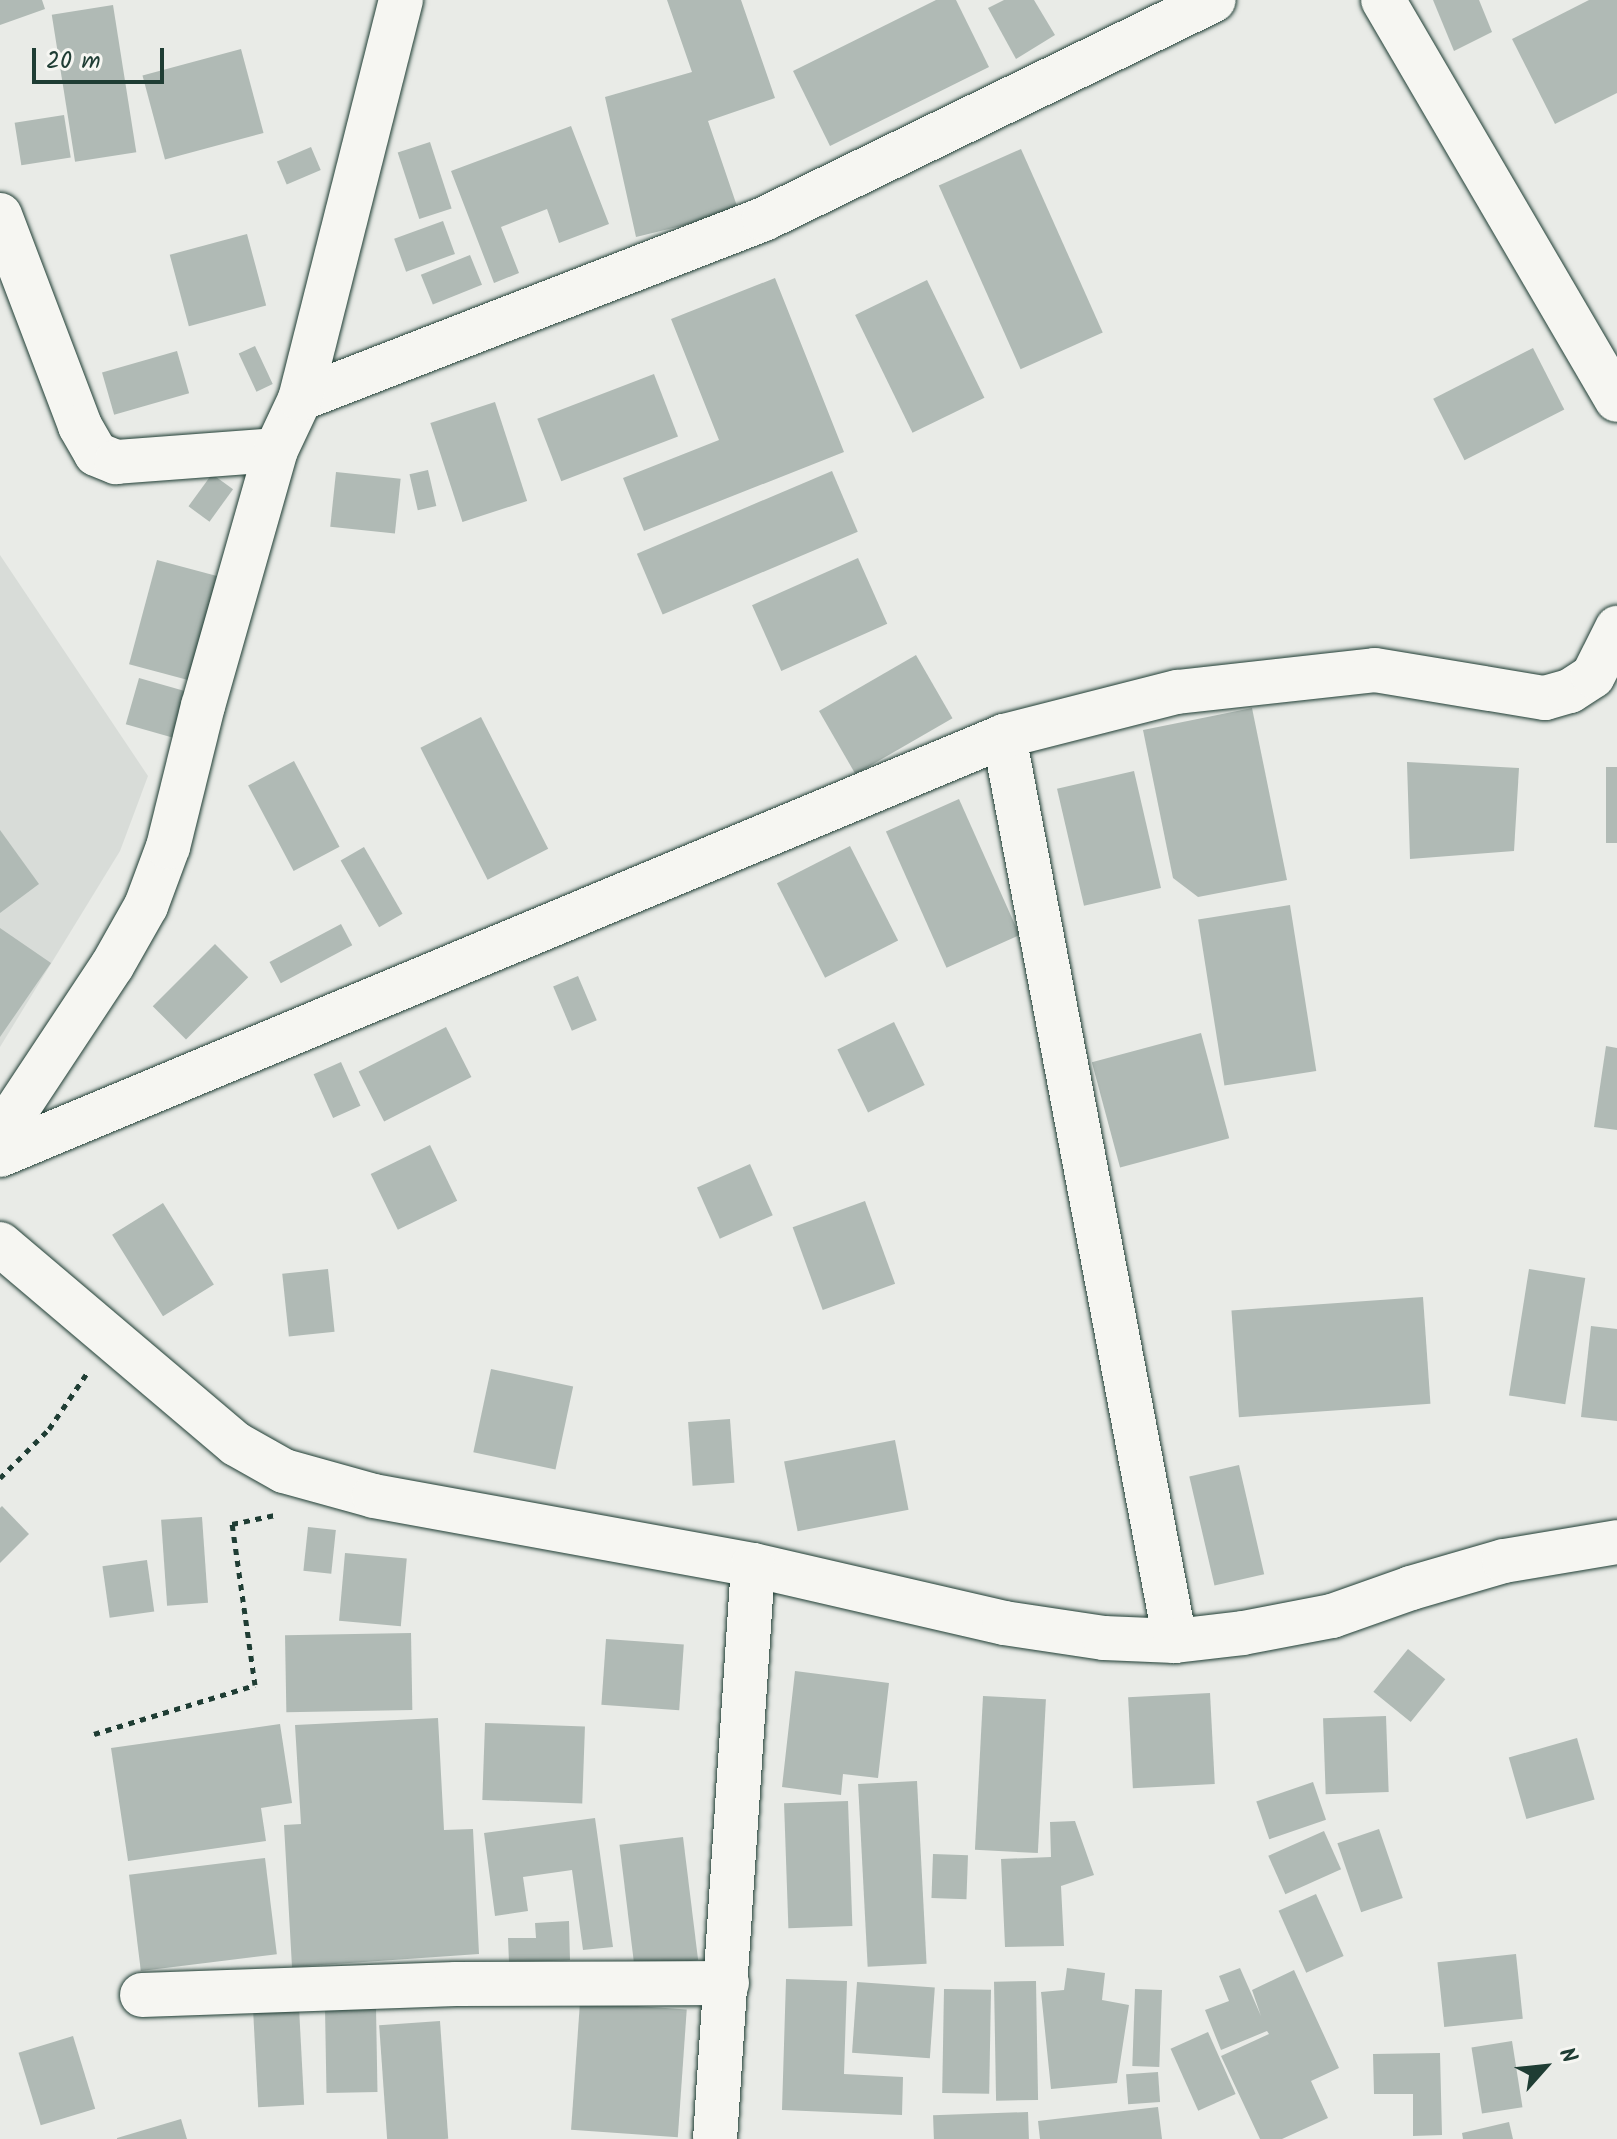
<!DOCTYPE html>
<html>
<head>
<meta charset="utf-8">
<style>
	body { margin:0 }
	#map { position:relative; width:1617px; height:2139px; overflow:hidden; background:#e9ebe7; font-family:Kalam,sans-serif }
	div>[style] { position:absolute }
	[style*='--x'] { left:calc(var(--x)*1px); top:calc(var(--y)*1px); width:calc(var(--w)*1px); rotate:calc(var(--a)*1deg) }
	.built>* { inset:0; background:#d8dcd8 }
	.building>* { inset:0; background:#b0bab5; transform-origin:0 0 }
	.path>* { height:5px; margin-top:-2.5px; transform-origin:0; background:repeating-linear-gradient(90deg,#1f3d34 0 6px,transparent 0 12px) }
	.roads { filter:drop-shadow(0 0 2px #1f3d34) drop-shadow(0 0 2px #1f3d34) }
	.minor>* { height:44px; margin:-22px; padding:0 22px; transform-origin:22px; border-radius:22px; background:#f6f6f2 }
	span { translate:-50% -50%; white-space:nowrap; text-align:center; line-height:1.15; -webkit-text-stroke:8px #f6f6f2; paint-order:stroke }
	.north { position:absolute; left:1505px; top:2027px; width:80px; height:80px; -webkit-text-stroke:6px #f6f6f2; paint-order:stroke; rotate:63deg; font-size:22px; font-weight:700; line-height:32px; text-align:center; color:#1f3d34 }
	.north::after { content:''; display:block; margin:auto; width:28px; height:36px; background:#1f3d34; clip-path:polygon(50% 0,100% 100%,50% 72%,0 100%) }
	.scale { position:absolute; left:32px; top:48px; width:132px; height:36px; box-sizing:border-box; border:4px solid #1f3d34; border-top:0; padding-left:10px; font-size:24px; line-height:28px; white-space:nowrap; color:#1f3d34; -webkit-text-stroke:6px #f6f6f2; paint-order:stroke }
</style>
</head>
<body>
<div id="map">
	<div class="built">
		<div style="clip-path:polygon(0 555px,148px 776px,120px 851px,0 1047px)"></div>
	</div>
	<div class="building">
		<div style="clip-path:polygon(0 0,42px 0,45px 9px,0 25px)"></div>
		<div style="clip-path:polygon(667px 0,741px 0,775px 98px,708px 121px,739px 212px,636px 237px,605px 97px,692px 72px)"></div>
		<div style="clip-path:polygon(936px 0,956px 0,989px 67px,830px 146px,793px 71px)"></div>
		<div style="clip-path:polygon(1004px 0,1034px 0,1055px 35px,1016px 59px,988px 8px)"></div>
		<div style="clip-path:polygon(1433px 0,1479px 0,1492px 32px,1454px 51px)"></div>
		<div style="clip-path:polygon(1589px 0,1617px 0,1617px 93px,1555px 124px,1512px 39px)"></div>
		<div style="left:113px;top:5px;width:149px;height:62px;rotate:81deg"></div>
		<div style="left:241px;top:49px;width:87px;height:102px;rotate:75deg"></div>
		<div style="left:64px;top:115px;width:43px;height:50px;rotate:81deg"></div>
		<div style="clip-path:polygon(571px 126px,609px 224px,559px 243px,547px 209px,501px 227px,519px 273px,494px 283px,451px 171px)"></div>
		<div style="left:430px;top:142px;width:70px;height:34px;rotate:72deg"></div>
		<div style="left:311px;top:147px;width:25px;height:37px;rotate:67deg"></div>
		<div style="left:1021px;top:149px;width:201px;height:90px;rotate:66deg"></div>
		<div style="left:443px;top:221px;width:35px;height:52px;rotate:70deg"></div>
		<div style="left:247px;top:234px;width:74px;height:80px;rotate:75deg"></div>
		<div style="left:470px;top:255px;width:32px;height:53px;rotate:68deg"></div>
		<div style="clip-path:polygon(775px 278px,844px 452px,644px 531px,623px 478px,719px 440px,671px 319px)"></div>
		<div style="left:927px;top:280px;width:131px;height:80px;rotate:64deg"></div>
		<div style="left:255px;top:346px;width:42px;height:18px;rotate:65deg"></div>
		<div style="left:1533px;top:348px;width:69px;height:112px;rotate:63deg"></div>
		<div style="left:177px;top:351px;width:44px;height:78px;rotate:74deg"></div>
		<div style="left:654px;top:374px;width:67px;height:125px;rotate:69deg"></div>
		<div style="left:495px;top:402px;width:104px;height:68px;rotate:72deg"></div>
		<div style="left:428px;top:470px;width:37px;height:19px;rotate:77deg"></div>
		<div style="left:832px;top:471px;width:66px;height:212px;rotate:67deg"></div>
		<div style="left:336px;top:472px;width:65px;height:55px;rotate:6deg"></div>
		<div style="left:212px;top:474px;width:26px;height:40px;rotate:36deg"></div>
		<div style="left:858px;top:558px;width:72px;height:116px;rotate:66deg"></div>
		<div style="left:157px;top:560px;width:62px;height:108px;rotate:15deg"></div>
		<div style="left:916px;top:655px;width:73px;height:112px;rotate:60deg"></div>
		<div style="left:139px;top:678px;width:53px;height:48px;rotate:16deg"></div>
		<div style="clip-path:polygon(1252px 708px,1287px 880px,1198px 897px,1173px 878px,1143px 730px)"></div>
		<div style="left:481px;top:717px;width:148px;height:68px;rotate:63deg"></div>
		<div style="left:294px;top:761px;width:97px;height:52px;rotate:62deg"></div>
		<div style="clip-path:polygon(1407px 762px,1519px 768px,1514px 851px,1410px 859px)"></div>
		<div style="left:1606px;top:767px;width:11px;height:76px"></div>
		<div style="left:1134px;top:771px;width:120px;height:79px;rotate:77deg"></div>
		<div style="left:959px;top:799px;width:149px;height:80px;rotate:66deg"></div>
		<div style="clip-path:polygon(0 830px,39px 884px,0 913px)"></div>
		<div style="left:850px;top:846px;width:106px;height:82px;rotate:63deg"></div>
		<div style="left:364px;top:847px;width:77px;height:27px;rotate:60deg"></div>
		<div style="left:1290px;top:905px;width:168px;height:93px;rotate:81deg"></div>
		<div style="left:341px;top:924px;width:24px;height:81px;rotate:62deg"></div>
		<div style="clip-path:polygon(0 928px,51px 963px,0 1037px)"></div>
		<div style="left:215px;top:944px;width:47px;height:88px;rotate:45deg"></div>
		<div style="left:578px;top:976px;width:48px;height:27px;rotate:67deg"></div>
		<div style="left:894px;top:1022px;width:70px;height:63px;rotate:64deg"></div>
		<div style="left:446px;top:1027px;width:56px;height:98px;rotate:63deg"></div>
		<div style="left:1201px;top:1033px;width:109px;height:113px;rotate:75deg"></div>
		<div style="clip-path:polygon(1606px 1046px,1617px 1048px,1617px 1130px,1594px 1127px)"></div>
		<div style="left:341px;top:1062px;width:48px;height:30px;rotate:66deg"></div>
		<div style="left:430px;top:1145px;width:62px;height:66px;rotate:64deg"></div>
		<div style="left:750px;top:1164px;width:56px;height:58px;rotate:66deg"></div>
		<div style="left:865px;top:1201px;width:88px;height:77px;rotate:70deg"></div>
		<div style="left:163px;top:1203px;width:96px;height:60px;rotate:58deg"></div>
		<div style="left:328px;top:1269px;width:63px;height:46px;rotate:84deg"></div>
		<div style="left:1529px;top:1269px;width:57px;height:128px;rotate:9deg"></div>
		<div style="left:1423px;top:1297px;width:107px;height:192px;rotate:86deg"></div>
		<div style="clip-path:polygon(1591px 1326px,1617px 1329px,1617px 1421px,1581px 1417px)"></div>
		<div style="left:491px;top:1369px;width:84px;height:85px;rotate:12deg"></div>
		<div style="left:730px;top:1419px;width:64px;height:42px;rotate:86deg"></div>
		<div style="left:895px;top:1440px;width:71px;height:113px;rotate:79deg"></div>
		<div style="left:1239px;top:1465px;width:112px;height:51px;rotate:77deg"></div>
		<div style="clip-path:polygon(2px 1506px,29px 1534px,0 1563px,0 1508px)"></div>
		<div style="left:202px;top:1517px;width:86px;height:41px;rotate:86deg"></div>
		<div style="left:308px;top:1527px;width:28px;height:44px;rotate:6deg"></div>
		<div style="left:345px;top:1553px;width:62px;height:68px;rotate:5deg"></div>
		<div style="left:147px;top:1560px;width:52px;height:45px;rotate:82deg"></div>
		<div style="left:411px;top:1633px;width:77px;height:126px;rotate:89deg"></div>
		<div style="left:606px;top:1639px;width:78px;height:66px;rotate:4deg"></div>
		<div style="left:1408px;top:1649px;width:48px;height:55px;rotate:39deg"></div>
		<div style="clip-path:polygon(795px 1671px,889px 1683px,878px 1778px,843px 1774px,841px 1795px,782px 1787px)"></div>
		<div style="left:1210px;top:1693px;width:91px;height:82px;rotate:87deg"></div>
		<div style="left:983px;top:1696px;width:63px;height:154px;rotate:3deg"></div>
		<div style="left:1386px;top:1716px;width:76px;height:63px;rotate:88deg"></div>
		<div style="clip-path:polygon(438px 1718px,444px 1830px,473px 1829px,479px 1954px,292px 1967px,284px 1825px,301px 1824px,295px 1725px)"></div>
		<div style="left:485px;top:1723px;width:100px;height:77px;rotate:2deg"></div>
		<div style="clip-path:polygon(280px 1724px,292px 1803px,261px 1808px,266px 1841px,128px 1861px,111px 1748px)"></div>
		<div style="left:1577px;top:1738px;width:64px;height:71px;rotate:74deg"></div>
		<div style="left:917px;top:1781px;width:183px;height:59px;rotate:87deg"></div>
		<div style="left:1313px;top:1782px;width:40px;height:60px;rotate:71deg"></div>
		<div style="left:848px;top:1801px;width:125px;height:64px;rotate:88deg"></div>
		<div style="clip-path:polygon(595px 1818px,613px 1947px,583px 1950px,572px 1870px,523px 1877px,528px 1911px,495px 1916px,484px 1833px)"></div>
		<div style="clip-path:polygon(1075px 1821px,1094px 1875px,1061px 1886px,1064px 1946px,1005px 1947px,1001px 1859px,1051px 1857px,1050px 1822px)"></div>
		<div style="left:1379px;top:1829px;width:73px;height:44px;rotate:71deg"></div>
		<div style="left:1324px;top:1831px;width:42px;height:61px;rotate:66deg"></div>
		<div style="left:683px;top:1837px;width:124px;height:64px;rotate:83deg"></div>
		<div style="left:933px;top:1854px;width:35px;height:44px;rotate:2deg"></div>
		<div style="left:265px;top:1858px;width:97px;height:137px;rotate:83deg"></div>
		<div style="left:1316px;top:1894px;width:68px;height:41px;rotate:66deg"></div>
		<div style="clip-path:polygon(569px 1921px,570px 1960px,509px 1963px,508px 1938px,536px 1938px,535px 1923px)"></div>
		<div style="left:1516px;top:1954px;width:65px;height:79px;rotate:84deg"></div>
		<div style="clip-path:polygon(1067px 1968px,1105px 1973px,1102px 2000px,1129px 2005px,1117px 2083px,1051px 2089px,1041px 1992px,1064px 1990px)"></div>
		<div style="clip-path:polygon(1240px 1968px,1261px 2016px,1252px 1990px,1294px 1970px,1339px 2068px,1311px 2081px,1328px 2118px,1282px 2139px,1260px 2139px,1221px 2056px,1269px 2034px,1267px 2031px,1221px 2050px,1205px 2010px,1229px 2001px,1219px 1976px)"></div>
		<div style="clip-path:polygon(786px 1979px,847px 1981px,844px 2074px,903px 2077px,902px 2115px,782px 2110px)"></div>
		<div style="left:1036px;top:1981px;width:119px;height:42px;rotate:89deg"></div>
		<div style="left:857px;top:1982px;width:78px;height:71px;rotate:4deg"></div>
		<div style="left:944px;top:1989px;width:47px;height:104px;rotate:1deg"></div>
		<div style="left:1135px;top:1989px;width:27px;height:77px;rotate:2deg"></div>
		<div style="left:580px;top:2002px;width:107px;height:128px;rotate:4deg"></div>
		<div style="left:299px;top:2007px;width:98px;height:46px;rotate:87deg"></div>
		<div style="left:376px;top:2007px;width:85px;height:51px;rotate:89deg"></div>
		<div style="left:440px;top:2021px;width:118px;height:61px;rotate:86deg"></div>
		<div style="left:1208px;top:2032px;width:68px;height:41px;rotate:66deg"></div>
		<div style="left:73px;top:2036px;width:76px;height:57px;rotate:73deg"></div>
		<div style="left:1512px;top:2041px;width:67px;height:41px;rotate:81deg"></div>
		<div style="clip-path:polygon(1440px 2053px,1442px 2135px,1413px 2136px,1413px 2094px,1374px 2094px,1373px 2054px)"></div>
		<div style="left:1158px;top:2072px;width:30px;height:32px;rotate:86deg"></div>
		<div style="clip-path:polygon(1158px 2107px,1162px 2139px,1040px 2139px,1038px 2121px)"></div>
		<div style="left:1028px;top:2112px;width:27px;height:95px;rotate:88deg"></div>
		<div style="clip-path:polygon(181px 2119px,187px 2139px,117px 2139px,117px 2138px)"></div>
		<div style="clip-path:polygon(1509px 2122px,1513px 2139px,1463px 2139px,1462px 2133px)"></div>
	</div>
	<div class="path">
		<div style="--x:0;--y:1478;--w:69;--a:-45"></div>
		<div style="--x:49;--y:1429;--w:68;--a:-55.8"></div>
		<div style="--x:94;--y:1734;--w:168;--a:-16.9"></div>
		<div style="--x:255;--y:1685;--w:163;--a:-98.1"></div>
		<div style="--x:232;--y:1524;--w:44;--a:-11.8"></div>
	</div>
	<div class="roads">
		<div class="minor">
			<div style="--x:1383;--y:0;--w:463;--a:59.7"></div>
			<div style="--x:0;--y:215;--w:226;--a:69.2"></div>
			<div style="--x:80;--y:426;--w:32;--a:60"></div>
			<div style="--x:96;--y:454;--w:22;--a:22"></div>
			<div style="--x:116;--y:462;--w:160;--a:-4.3"></div>
			<div style="--x:300;--y:399;--w:498;--a:-21.2"></div>
			<div style="--x:764;--y:219;--w:500;--a:-25.95"></div>
			<div style="--x:1004;--y:736;--w:921;--a:79.3"></div>
			<div style="--x:0;--y:1135;--w:203;--a:-56.5"></div>
			<div style="--x:112;--y:966;--w:69;--a:-60.5"></div>
			<div style="--x:146;--y:906;--w:63;--a:-69.6"></div>
			<div style="--x:168;--y:847;--w:145;--a:-76.1"></div>
			<div style="--x:203;--y:706;--w:266;--a:-74.1"></div>
			<div style="--x:276;--y:450;--w:56;--a:-64.8"></div>
			<div style="--x:300;--y:399;--w:412;--a:-75.8"></div>
			<div style="--x:0;--y:1155;--w:1088;--a:-22.65"></div>
			<div style="--x:1004;--y:736;--w:179;--a:-14.3"></div>
			<div style="--x:1177;--y:692;--w:199;--a:-6.3"></div>
			<div style="--x:1375;--y:670;--w:172;--a:9.4"></div>
			<div style="--x:1545;--y:698;--w:26;--a:-16"></div>
			<div style="--x:1570;--y:691;--w:27;--a:-33"></div>
			<div style="--x:1593;--y:676;--w:54;--a:-63.4"></div>
			<div style="--x:0;--y:1244;--w:309;--a:40.3"></div>
			<div style="--x:236;--y:1444;--w:55;--a:29.4"></div>
			<div style="--x:284;--y:1471;--w:93;--a:15.5"></div>
			<div style="--x:374;--y:1496;--w:385;--a:10.3"></div>
			<div style="--x:753;--y:1565;--w:258;--a:13"></div>
			<div style="--x:1004;--y:1623;--w:101;--a:8.5"></div>
			<div style="--x:1104;--y:1638;--w:71;--a:2.4"></div>
			<div style="--x:1175;--y:1641;--w:68;--a:-6.7"></div>
			<div style="--x:1243;--y:1633;--w:91;--a:-10.8"></div>
			<div style="--x:1332;--y:1616;--w:84;--a:-19.5"></div>
			<div style="--x:1411;--y:1588;--w:97;--a:-16.2"></div>
			<div style="--x:1504;--y:1561;--w:115;--a:-9.5"></div>
			<div style="--x:142;--y:1995;--w:314;--a:-2"></div>
			<div style="--x:456;--y:1984;--w:271;--a:-0.2"></div>
			<div style="--x:715;--y:2139;--w:575;--a:-86.21"></div>
		</div>
	</div>
	<div class="north">N</div>
	<div class="scale">20 m</div>
</div>
</body>
</html>
